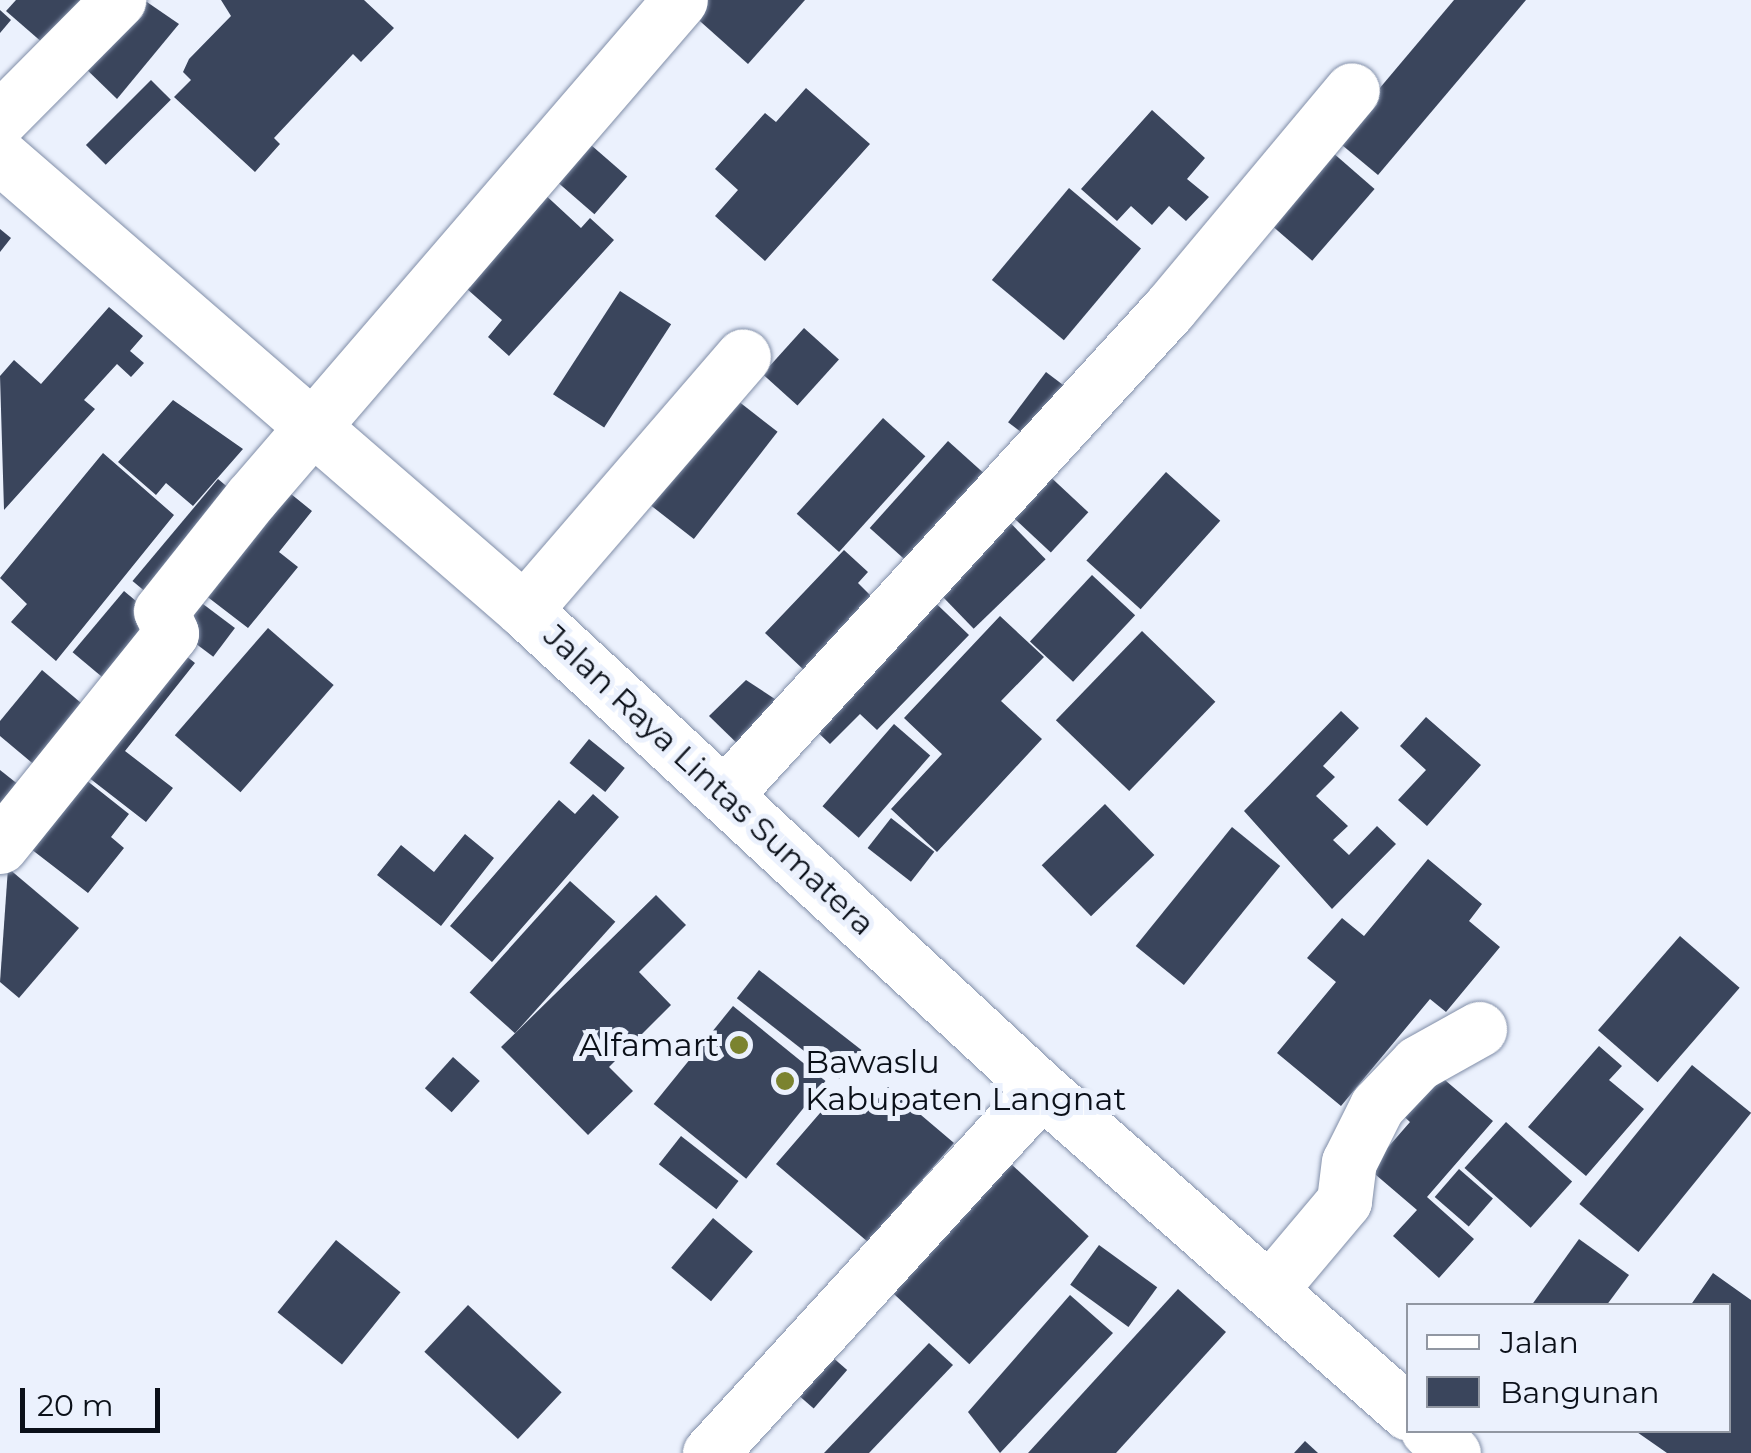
<!DOCTYPE html>
<html>
<head>
<meta charset="utf-8">
<style>
	body { margin:0 }
	#map { position:relative; width:1751px; height:1453px; overflow:hidden; background:#ebf1fd; font-family:Montserrat,sans-serif }
	div>[style] { position:absolute }
	[style*='--x'] { left:calc(var(--x)*1px); top:calc(var(--y)*1px); width:calc(var(--w)*1px); rotate:calc(var(--a)*1deg) }
	.building>* { inset:0; background:#3a455c; transform-origin:0 0 }
	.roads { filter:drop-shadow(0 0 2px #818ea8) drop-shadow(0 0 2px #818ea8) }
	.minor>* { height:55px; margin:-27.5px; padding:0 27.5px; transform-origin:27.5px; border-radius:27.5px; background:#fff }
	.highway>* { height:55px; margin:-27.5px; padding:0 27.5px; transform-origin:27.5px; border-radius:27.5px; background:#fff }
	.dots>* { width:28px; height:28px; translate:-50% -50%; box-sizing:border-box; border:5px solid #ebf1fd; border-radius:50% }
	span { translate:-50% -50%; white-space:nowrap; text-align:center; line-height:1.15; -webkit-text-stroke:10px #ebf1fd; paint-order:stroke }
	.street-label { font-size:32px; color:#0b1019 }
	.poi-label { font-size:32px; color:#0b1019 }
	.right { translate:-100% -50%; text-align:right }
	.left { translate:0 -50%; text-align:left }
	.legend { position:absolute; left:1406px; top:1303px; width:325px; height:130px; box-sizing:border-box; background:#ebf1fd; border:2px solid #9197a2; margin:0; padding:12px 18px; list-style:none; font-size:30px; color:#0b1019 }
	.legend li { display:flex; align-items:center; gap:20px; height:50px }
	.legend b { width:50px; border:2px solid #9197a2 }
	.scale { position:absolute; left:20px; top:1388px; width:140px; height:45px; box-sizing:border-box; border:5px solid #0b1019; border-top:0; padding-left:12px; font-size:30px; line-height:35px; white-space:nowrap; color:#0b1019; -webkit-text-stroke:8px #ebf1fd; paint-order:stroke }
</style>
</head>
<body>
<div id="map">
	<div class="building">
		<div style="clip-path:polygon(16px 0,110px 0,59px 57px,6px 11px)"></div>
		<div style="clip-path:polygon(144px 0,179px 24px,117px 99px,80px 63px)"></div>
		<div style="clip-path:polygon(221px 0,364px 0,394px 28px,361px 62px,353px 54px,274px 138px,280px 144px,255px 172px,174px 97px,191px 80px,183px 72px,189px 59px,231px 16px)"></div>
		<div style="clip-path:polygon(704px 0,805px 0,748px 64px,692px 14px)"></div>
		<div style="clip-path:polygon(1454px 0,1526px 0,1378px 175px,1336px 140px)"></div>
		<div style="clip-path:polygon(0 10px,11px 20px,0 33px)"></div>
		<div style="left:151px;top:80px;width:28px;height:92px;rotate:45deg"></div>
		<div style="clip-path:polygon(806px 88px,870px 144px,765px 261px,715px 216px,738px 190px,715px 169px,765px 113px,776px 122px)"></div>
		<div style="clip-path:polygon(1152px 110px,1205px 158px,1187px 179px,1209px 197px,1186px 221px,1169px 206px,1152px 225px,1131px 206px,1117px 221px,1081px 189px)"></div>
		<div style="left:591px;top:145px;width:48px;height:50px;rotate:41deg"></div>
		<div style="left:1324px;top:145px;width:67px;height:95px;rotate:41deg"></div>
		<div style="left:1069px;top:188px;width:94px;height:120px;rotate:40deg"></div>
		<div style="clip-path:polygon(540px 190px,581px 228px,590px 218px,614px 240px,509px 356px,488px 337px,502px 320px,458px 281px)"></div>
		<div style="clip-path:polygon(0 229px,11px 238px,0 252px)"></div>
		<div style="left:620px;top:291px;width:61px;height:123px;rotate:33deg"></div>
		<div style="clip-path:polygon(109px 307px,143px 336px,130px 351px,144px 363px,131px 377px,117px 364px,84px 400px,95px 409px,4px 510px,0 376px,14px 360px,41px 384px)"></div>
		<div style="left:804px;top:328px;width:47px;height:62px;rotate:42deg"></div>
		<div style="left:1046px;top:372px;width:26px;height:63px;rotate:37deg"></div>
		<div style="left:724px;top:390px;width:68px;height:136px;rotate:38deg"></div>
		<div style="clip-path:polygon(173px 400px,243px 449px,193px 506px,166px 483px,156px 495px,118px 462px)"></div>
		<div style="left:883px;top:418px;width:57px;height:129px;rotate:42deg"></div>
		<div style="left:948px;top:441px;width:61px;height:117px;rotate:42deg"></div>
		<div style="clip-path:polygon(103px 453px,174px 515px,56px 661px,11px 622px,27px 604px,0 578px)"></div>
		<div style="left:1043px;top:470px;width:62px;height:55px;rotate:43deg"></div>
		<div style="left:1166px;top:472px;width:73px;height:119px;rotate:42deg"></div>
		<div style="left:218px;top:479px;width:33px;height:133px;rotate:40deg"></div>
		<div style="clip-path:polygon(275px 481px,312px 511px,279px 552px,298px 567px,248px 628px,192px 585px)"></div>
		<div style="left:997px;top:509px;width:70px;height:100px;rotate:46deg"></div>
		<div style="clip-path:polygon(844px 550px,868px 572px,858px 583px,875px 600px,806px 672px,765px 633px)"></div>
		<div style="left:1092px;top:575px;width:59px;height:91px;rotate:43deg"></div>
		<div style="clip-path:polygon(922px 590px,969px 635px,877px 730px,860px 714px,830px 744px,805px 720px)"></div>
		<div style="left:124px;top:591px;width:53px;height:80px;rotate:40deg"></div>
		<div style="left:191px;top:595px;width:55px;height:36px;rotate:37deg"></div>
		<div style="clip-path:polygon(1000px 616px,1044px 657px,1001px 701px,1042px 739px,937px 852px,891px 809px,942px 754px,904px 718px)"></div>
		<div style="left:268px;top:628px;width:87px;height:142px;rotate:41deg"></div>
		<div style="left:1142px;top:631px;width:102px;height:124px;rotate:44deg"></div>
		<div style="clip-path:polygon(171px 644px,195px 663px,125px 751px,173px 788px,146px 822px,88px 777px)"></div>
		<div style="clip-path:polygon(42px 670px,87px 708px,37px 767px,0 736px,0 721px)"></div>
		<div style="clip-path:polygon(746px 680px,790px 709px,747px 753px,709px 716px)"></div>
		<div style="clip-path:polygon(1341px 711px,1359px 728px,1323px 766px,1335px 777px,1316px 796px,1348px 826px,1333px 840px,1349px 855px,1377px 826px,1396px 844px,1332px 909px,1244px 811px)"></div>
		<div style="clip-path:polygon(1426px 717px,1481px 765px,1427px 826px,1398px 800px,1426px 770px,1400px 746px)"></div>
		<div style="left:894px;top:724px;width:48px;height:109px;rotate:41deg"></div>
		<div style="left:589px;top:739px;width:46px;height:31px;rotate:39deg"></div>
		<div style="clip-path:polygon(0 770px,24px 789px,0 819px)"></div>
		<div style="clip-path:polygon(86px 780px,129px 814px,111px 837px,124px 848px,88px 893px,31px 849px)"></div>
		<div style="clip-path:polygon(593px 794px,619px 817px,492px 962px,450px 926px,559px 800px,575px 814px)"></div>
		<div style="left:1105px;top:804px;width:71px;height:88px;rotate:46deg"></div>
		<div style="left:891px;top:818px;width:55px;height:38px;rotate:38deg"></div>
		<div style="left:1232px;top:827px;width:62px;height:153px;rotate:39deg"></div>
		<div style="clip-path:polygon(465px 834px,494px 858px,441px 926px,377px 875px,401px 845px,434px 872px)"></div>
		<div style="clip-path:polygon(1428px 859px,1482px 904px,1469px 921px,1500px 947px,1446px 1012px,1430px 999px,1341px 1106px,1277px 1053px,1336px 982px,1307px 958px,1342px 918px,1364px 936px)"></div>
		<div style="clip-path:polygon(8px 868px,79px 928px,19px 998px,0 982px)"></div>
		<div style="left:570px;top:881px;width:61px;height:150px;rotate:42deg"></div>
		<div style="clip-path:polygon(656px 895px,686px 925px,639px 972px,671px 1005px,609px 1067px,633px 1091px,588px 1135px,501px 1047px)"></div>
		<div style="left:1680px;top:936px;width:79px;height:125px;rotate:41deg"></div>
		<div style="left:759px;top:970px;width:130px;height:36px;rotate:38deg"></div>
		<div style="left:733px;top:1006px;width:119px;height:126px;rotate:39deg"></div>
		<div style="clip-path:polygon(1599px 1046px,1622px 1066px,1609px 1080px,1644px 1109px,1586px 1176px,1528px 1127px)"></div>
		<div style="left:453px;top:1057px;width:36px;height:42px;rotate:42deg"></div>
		<div style="left:1692px;top:1065px;width:76px;height:179px;rotate:39deg"></div>
		<div style="clip-path:polygon(1432px 1069px,1493px 1121px,1427px 1197px,1474px 1239px,1439px 1278px,1393px 1236px,1417px 1210px,1369px 1169px,1410px 1122px,1397px 1110px)"></div>
		<div style="clip-path:polygon(888px 1087px,954px 1143px,868px 1242px,776px 1164px,839px 1091px,865px 1114px)"></div>
		<div style="left:1506px;top:1122px;width:89px;height:62px;rotate:42deg"></div>
		<div style="left:681px;top:1136px;width:73px;height:36px;rotate:38deg"></div>
		<div style="left:1009px;top:1162px;width:109px;height:175px;rotate:43deg"></div>
		<div style="left:1459px;top:1169px;width:45px;height:37px;rotate:41deg"></div>
		<div style="left:713px;top:1218px;width:52px;height:65px;rotate:40deg"></div>
		<div style="clip-path:polygon(1579px 1239px,1629px 1275px,1606px 1306px,1531px 1306px)"></div>
		<div style="left:336px;top:1240px;width:83px;height:93px;rotate:39deg"></div>
		<div style="left:1099px;top:1245px;width:72px;height:49px;rotate:36deg"></div>
		<div style="clip-path:polygon(1713px 1273px,1751px 1300px,1751px 1453px,1667px 1453px,1634px 1430px,1728px 1430px,1728px 1306px,1690px 1306px)"></div>
		<div style="clip-path:polygon(1178px 1289px,1226px 1332px,1116px 1453px,1028px 1453px)"></div>
		<div style="clip-path:polygon(1070px 1295px,1113px 1333px,1000px 1453px,968px 1412px)"></div>
		<div style="left:468px;top:1305px;width:128px;height:64px;rotate:43deg"></div>
		<div style="clip-path:polygon(929px 1343px,953px 1365px,869px 1453px,824px 1453px)"></div>
		<div style="left:823px;top:1349px;width:32px;height:51px;rotate:41deg"></div>
		<div style="clip-path:polygon(1305px 1441px,1318px 1453px,1294px 1453px)"></div>
	</div>
	<div class="roads">
		<div class="minor">
			<div style="--x:0;--y:119;--w:168;--a:-45.2"></div>
			<div style="--x:524;--y:610;--w:335;--a:-49.2"></div>
			<div style="--x:727;--y:792;--w:655;--a:-47.54"></div>
			<div style="--x:1169;--y:309;--w:285;--a:-50.1"></div>
			<div style="--x:0;--y:846;--w:273;--a:-51.2"></div>
			<div style="--x:171;--y:633;--w:24;--a:-114"></div>
			<div style="--x:161;--y:611;--w:144;--a:-51.5"></div>
			<div style="--x:251;--y:498;--w:657;--a:-49.26"></div>
			<div style="--x:1270;--y:1289;--w:115;--a:-49.9"></div>
			<div style="--x:1344;--y:1201;--w:39;--a:-83"></div>
			<div style="--x:1349;--y:1162;--w:63;--a:-63.4"></div>
			<div style="--x:1377;--y:1106;--w:59;--a:-46.4"></div>
			<div style="--x:1418;--y:1063;--w:70;--a:-29.1"></div>
			<div style="--x:710;--y:1453;--w:492;--a:-47.6"></div>
		</div>
		<div class="highway">
			<div style="--x:0;--y:156;--w:693;--a:40.91"></div>
			<div style="--x:524;--y:610;--w:706;--a:42.82"></div>
			<div style="--x:1042;--y:1090;--w:488;--a:41.4"></div>
			<div style="--x:1428;--y:1430;--w:34;--a:43"></div>
		</div>
	</div>
	<div class="dots">
		<div style="left:739px;top:1045px;background:#7b832f"></div>
		<div style="left:785px;top:1081px;background:#7b832f"></div>
	</div>
	<div class="street-label">
		<span style="left:709px;top:780px;rotate:43deg">Jalan Raya Lintas Sumatera</span>
	</div>
	<div class="poi-label">
		<span class="right" style="left:719px;top:1045px">Alfamart</span>
		<span class="left" style="left:805px;top:1081px">Bawaslu<br>Kabupaten Langnat</span>
	</div>
	<ul class="legend">
	<li><b style="height:12px;background:#fff"></b>Jalan</li>
	<li><b style="height:28px;background:#3a455c"></b>Bangunan</li>
	</ul>
	<div class="scale">20 m</div>
</div>
</body>
</html>
